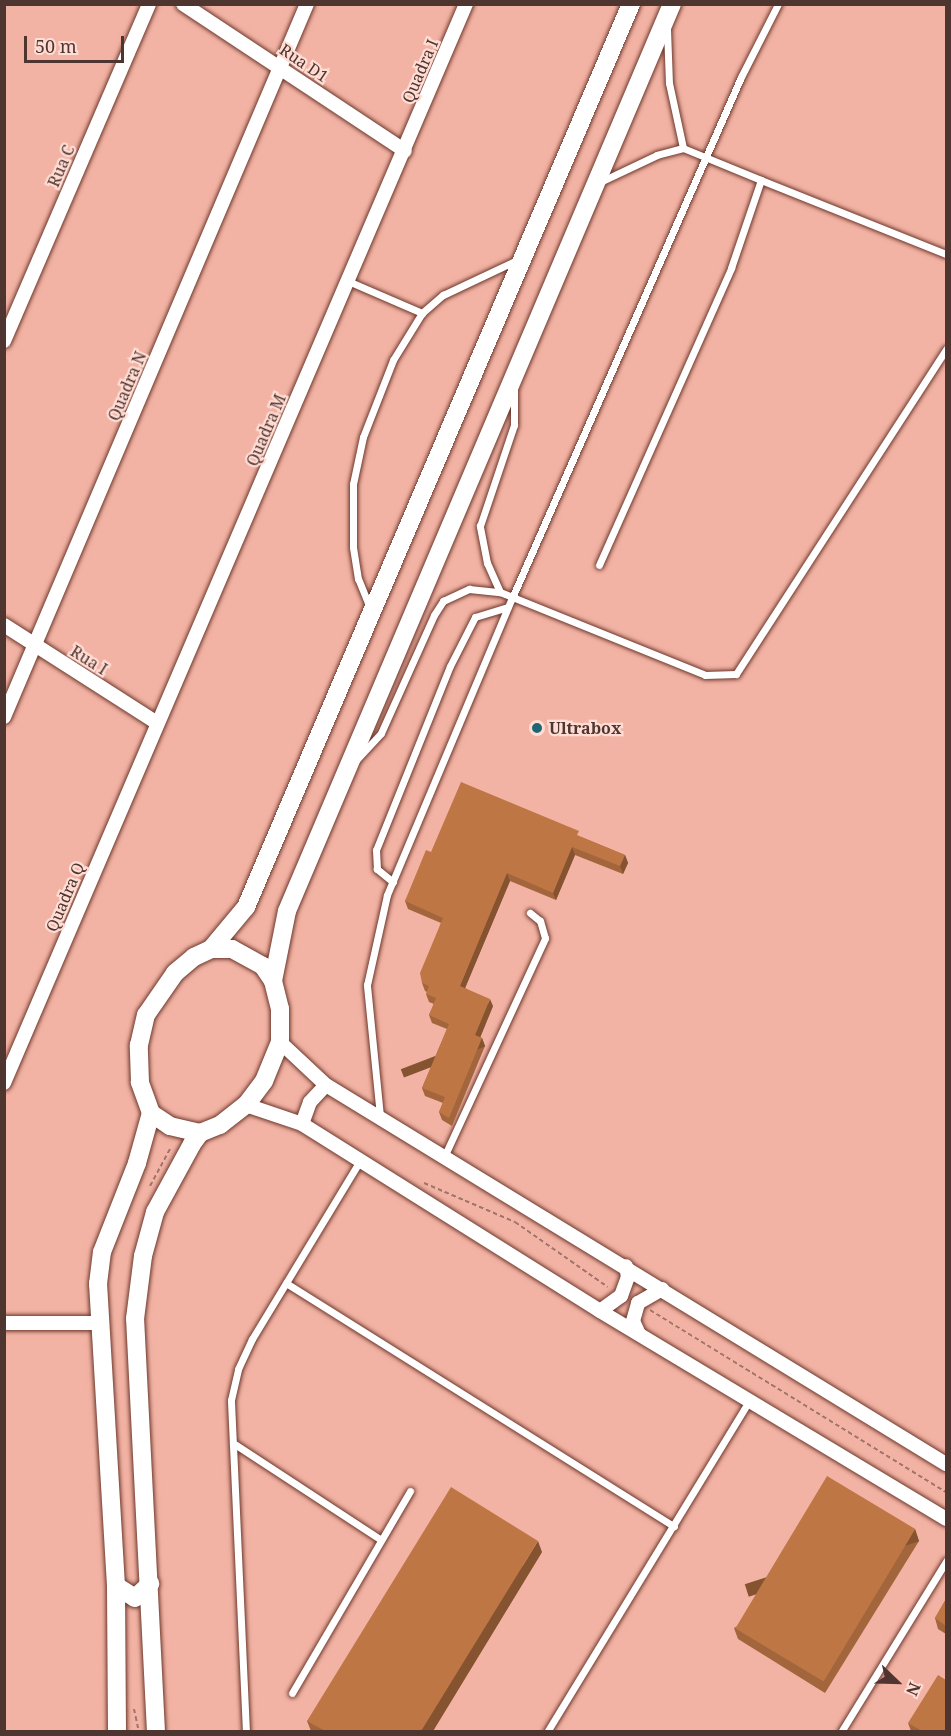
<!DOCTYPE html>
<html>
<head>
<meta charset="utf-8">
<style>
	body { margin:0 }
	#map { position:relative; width:951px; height:1736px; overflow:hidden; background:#f3b3a4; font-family:"Noto Serif",serif }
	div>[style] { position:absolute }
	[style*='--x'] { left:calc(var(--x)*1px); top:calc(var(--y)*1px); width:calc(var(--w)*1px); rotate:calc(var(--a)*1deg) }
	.path>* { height:2px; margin-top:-1px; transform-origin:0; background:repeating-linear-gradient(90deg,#a1746a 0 4.5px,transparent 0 7.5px) }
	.roads { filter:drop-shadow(0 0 2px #6d382c) drop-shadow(0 0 2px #6d382c) }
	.lane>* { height:7px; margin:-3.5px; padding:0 3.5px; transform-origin:3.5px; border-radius:3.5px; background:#fff }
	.street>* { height:14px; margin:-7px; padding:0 7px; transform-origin:7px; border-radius:7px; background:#fff }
	.secondary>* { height:18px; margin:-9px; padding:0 9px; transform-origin:9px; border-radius:9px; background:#fff }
	.wall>* { inset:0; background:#a3653b }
	.shaded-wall>* { inset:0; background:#855330; transform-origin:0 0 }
	.building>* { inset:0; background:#be7645; transform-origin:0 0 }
	.dots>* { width:16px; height:16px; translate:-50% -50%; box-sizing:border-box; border:3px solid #ffddd5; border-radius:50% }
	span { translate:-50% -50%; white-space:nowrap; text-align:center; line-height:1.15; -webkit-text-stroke:4.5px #ffddd5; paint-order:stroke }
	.street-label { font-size:16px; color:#4f352f }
	.poi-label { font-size:16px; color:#4f352f; font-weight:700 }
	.left { translate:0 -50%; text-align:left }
	.frame { position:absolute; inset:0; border:6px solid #4f352f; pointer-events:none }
	.north { position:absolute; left:867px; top:1652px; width:60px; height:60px; -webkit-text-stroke:4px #ffddd5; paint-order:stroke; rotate:113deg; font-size:16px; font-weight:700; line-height:24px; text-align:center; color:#4f352f }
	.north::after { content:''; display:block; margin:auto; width:21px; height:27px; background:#4f352f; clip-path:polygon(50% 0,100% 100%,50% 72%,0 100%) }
	.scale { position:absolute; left:24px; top:36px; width:100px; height:27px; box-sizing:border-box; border:3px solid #4f352f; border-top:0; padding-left:8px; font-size:18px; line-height:21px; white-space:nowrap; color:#4f352f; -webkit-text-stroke:4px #ffddd5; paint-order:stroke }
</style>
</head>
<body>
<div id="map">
	<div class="path">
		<div style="--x:424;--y:1183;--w:99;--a:23.2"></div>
		<div style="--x:515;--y:1222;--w:113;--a:35"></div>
		<div style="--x:150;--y:1186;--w:42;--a:-61.6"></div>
		<div style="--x:650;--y:1310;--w:347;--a:31.6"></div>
		<div style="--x:134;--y:1709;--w:24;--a:78"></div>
	</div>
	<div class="roads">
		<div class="lane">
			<div style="--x:667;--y:29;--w:54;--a:87.9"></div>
			<div style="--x:669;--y:83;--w:66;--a:77.8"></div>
			<div style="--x:761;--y:180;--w:199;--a:21.8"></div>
			<div style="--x:348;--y:281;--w:81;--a:23.4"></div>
			<div style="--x:599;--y:565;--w:325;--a:-66"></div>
			<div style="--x:731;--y:268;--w:93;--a:-71.2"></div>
			<div style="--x:761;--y:180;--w:84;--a:-157.7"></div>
			<div style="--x:683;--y:148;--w:27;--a:165"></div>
			<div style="--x:657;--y:155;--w:61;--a:154.7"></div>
			<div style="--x:500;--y:592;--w:32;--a:-114"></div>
			<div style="--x:487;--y:563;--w:38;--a:-101"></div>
			<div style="--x:480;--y:526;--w:107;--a:-71.4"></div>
			<div style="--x:514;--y:425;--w:37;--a:-90"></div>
			<div style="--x:370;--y:608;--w:31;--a:-112"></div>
			<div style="--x:358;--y:579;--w:32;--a:-99"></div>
			<div style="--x:353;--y:547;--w:63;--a:-90"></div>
			<div style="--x:353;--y:484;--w:48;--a:-78"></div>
			<div style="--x:363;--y:437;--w:83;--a:-68.7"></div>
			<div style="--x:393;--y:360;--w:55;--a:-58.3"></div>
			<div style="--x:422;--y:313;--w:28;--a:-41"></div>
			<div style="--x:443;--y:295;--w:84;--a:-25.3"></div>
			<div style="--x:357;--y:759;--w:35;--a:-47"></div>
			<div style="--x:381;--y:733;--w:129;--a:-65.8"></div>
			<div style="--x:434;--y:615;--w:17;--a:-57"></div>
			<div style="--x:443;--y:601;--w:29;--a:-25"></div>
			<div style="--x:469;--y:589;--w:31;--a:6"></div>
			<div style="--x:500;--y:592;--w:221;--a:22"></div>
			<div style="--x:705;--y:675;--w:31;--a:-2"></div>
			<div style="--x:736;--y:674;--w:387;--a:-57.1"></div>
			<div style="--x:393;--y:882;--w:21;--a:-141"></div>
			<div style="--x:377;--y:869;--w:19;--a:-93"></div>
			<div style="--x:376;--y:850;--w:198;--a:-68.1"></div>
			<div style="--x:450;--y:666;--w:55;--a:-63"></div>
			<div style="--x:475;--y:617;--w:34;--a:-17"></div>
			<div style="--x:380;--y:1116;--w:132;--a:-95.7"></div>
			<div style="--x:367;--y:985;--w:92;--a:-77.5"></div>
			<div style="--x:387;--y:895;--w:322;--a:-67.2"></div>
			<div style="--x:512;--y:598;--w:569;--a:-66.27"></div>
			<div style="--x:741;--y:77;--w:82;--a:-63.1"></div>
			<div style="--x:444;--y:1157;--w:241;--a:-65.2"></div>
			<div style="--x:545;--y:938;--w:18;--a:-106"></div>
			<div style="--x:540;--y:921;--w:13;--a:-141"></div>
			<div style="--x:286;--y:1283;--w:458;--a:32.1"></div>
			<div style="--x:233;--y:1443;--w:177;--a:33.2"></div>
			<div style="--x:292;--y:1693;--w:234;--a:-59.7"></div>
			<div style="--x:246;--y:1732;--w:332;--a:-92.6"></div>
			<div style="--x:231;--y:1400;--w:32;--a:-77"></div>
			<div style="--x:238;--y:1369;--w:33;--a:-65"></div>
			<div style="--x:252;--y:1339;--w:210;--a:-58.8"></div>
			<div style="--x:547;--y:1732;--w:389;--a:-58.6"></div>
			<div style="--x:841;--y:1732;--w:201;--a:-58.4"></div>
		</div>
		<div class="street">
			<div style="--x:183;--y:4;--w:266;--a:33.5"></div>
			<div style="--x:4;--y:341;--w:367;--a:-66.7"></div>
			<div style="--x:4;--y:625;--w:182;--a:32.6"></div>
			<div style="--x:4;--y:717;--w:775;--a:-66.98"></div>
			<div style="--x:280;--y:1042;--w:63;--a:43.1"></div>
			<div style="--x:326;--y:1085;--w:727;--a:31.44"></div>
			<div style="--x:4;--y:1083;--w:1174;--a:-66.82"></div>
			<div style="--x:246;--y:1105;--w:59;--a:18.7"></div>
			<div style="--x:302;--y:1124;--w:352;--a:32.1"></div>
			<div style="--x:600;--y:1311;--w:404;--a:31"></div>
			<div style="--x:302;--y:1124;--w:23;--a:-70"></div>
			<div style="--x:310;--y:1102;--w:23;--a:-47"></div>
			<div style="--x:600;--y:1311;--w:26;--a:-36"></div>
			<div style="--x:621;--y:1296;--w:20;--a:-70"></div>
			<div style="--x:628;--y:1277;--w:11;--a:-100"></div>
			<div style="--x:4;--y:1323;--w:95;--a:0"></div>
			<div style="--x:639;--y:1334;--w:14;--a:-115"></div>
			<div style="--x:633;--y:1321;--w:19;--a:-74"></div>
			<div style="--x:638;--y:1303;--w:28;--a:-30"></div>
		</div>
		<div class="secondary">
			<div style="--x:273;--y:981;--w:71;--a:-78.7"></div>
			<div style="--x:287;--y:911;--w:985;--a:-67"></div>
			<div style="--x:200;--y:1133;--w:31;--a:-167"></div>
			<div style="--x:170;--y:1126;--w:23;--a:-146"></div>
			<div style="--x:151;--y:1113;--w:33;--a:-110"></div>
			<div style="--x:140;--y:1082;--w:37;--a:-92"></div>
			<div style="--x:139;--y:1045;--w:31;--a:-77"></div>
			<div style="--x:146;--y:1015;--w:51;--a:-55.4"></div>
			<div style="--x:175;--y:973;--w:25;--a:-40"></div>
			<div style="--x:194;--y:957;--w:19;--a:-25"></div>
			<div style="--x:211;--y:949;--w:55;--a:-50.2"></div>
			<div style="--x:246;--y:907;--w:982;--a:-66.91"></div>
			<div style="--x:116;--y:1586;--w:22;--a:32"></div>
			<div style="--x:135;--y:1598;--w:21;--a:-43"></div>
			<div style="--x:117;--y:1732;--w:146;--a:-90.4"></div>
			<div style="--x:116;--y:1586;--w:303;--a:-93.4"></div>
			<div style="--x:98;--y:1284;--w:32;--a:-83"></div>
			<div style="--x:102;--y:1252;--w:96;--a:-68.5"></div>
			<div style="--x:137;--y:1163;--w:52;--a:-74.4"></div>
			<div style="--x:156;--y:1732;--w:414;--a:-92.9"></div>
			<div style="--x:135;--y:1319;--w:64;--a:-82.8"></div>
			<div style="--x:143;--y:1256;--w:46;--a:-74.7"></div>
			<div style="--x:155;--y:1212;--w:77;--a:-61.4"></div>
			<div style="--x:192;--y:1144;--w:14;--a:-54"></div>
			<div style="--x:200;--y:1133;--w:22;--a:-22"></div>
			<div style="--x:220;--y:1125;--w:33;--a:-38"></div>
			<div style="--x:246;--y:1105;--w:30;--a:-53"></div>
			<div style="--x:264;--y:1081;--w:42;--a:-67.7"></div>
			<div style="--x:280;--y:1042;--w:33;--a:-90"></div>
			<div style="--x:280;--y:1009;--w:29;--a:-104"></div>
			<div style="--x:273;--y:981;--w:18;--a:-124"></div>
			<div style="--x:263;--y:966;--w:35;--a:-151"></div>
			<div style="--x:232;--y:949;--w:21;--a:180"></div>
		</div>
	</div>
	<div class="wall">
		<div style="clip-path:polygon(581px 837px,625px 855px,628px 863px,623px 874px,575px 855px,556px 900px,510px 881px,465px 988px,493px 1006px,480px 1037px,482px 1038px,485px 1046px,452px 1126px,442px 1120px,439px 1112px,443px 1103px,425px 1096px,422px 1088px,447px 1029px,432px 1023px,429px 1015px,434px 1004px,429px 1002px,426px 994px,427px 992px,425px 991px,422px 983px,441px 923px,408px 909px,405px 901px,431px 852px)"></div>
		<div style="clip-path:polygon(915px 1529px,919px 1541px,825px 1693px,738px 1639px,734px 1628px)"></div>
		<div style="clip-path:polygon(542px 1552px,433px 1731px,311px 1731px,307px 1721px)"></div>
		<div style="clip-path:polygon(946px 1599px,946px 1634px,938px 1629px,935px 1618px)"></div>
		<div style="clip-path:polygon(908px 1723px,946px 1731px,911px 1731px)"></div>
	</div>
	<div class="shaded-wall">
		<div style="clip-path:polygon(572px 847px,575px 855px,556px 900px,553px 893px)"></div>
		<div style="clip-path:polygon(625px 855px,628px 863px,623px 874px,620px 866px)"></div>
		<div style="clip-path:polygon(507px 873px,510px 881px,463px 993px,460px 986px)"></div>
		<div style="clip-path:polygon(490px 999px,493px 1006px,478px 1043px,475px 1035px)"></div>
		<div style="left:482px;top:1038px;width:9px;height:87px;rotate:69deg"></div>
		<div style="left:915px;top:1529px;width:13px;height:179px;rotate:72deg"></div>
		<div style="clip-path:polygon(538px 1541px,542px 1552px,433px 1731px,421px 1731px)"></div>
	</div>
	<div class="building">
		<div style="clip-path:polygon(461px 782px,579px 831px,577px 835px,625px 855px,620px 866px,572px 847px,553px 893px,507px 873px,460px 986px,490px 999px,475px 1035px,482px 1038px,449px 1118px,439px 1112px,445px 1097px,422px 1088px,449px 1024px,429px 1015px,436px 998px,426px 994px,429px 986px,422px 983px,420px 973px,443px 918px,405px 901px,426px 850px,431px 852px)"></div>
		<div style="left:827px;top:1476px;width:103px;height:178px;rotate:31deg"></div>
		<div style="clip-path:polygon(451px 1487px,538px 1541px,421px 1731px,325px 1731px,307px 1721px)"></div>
		<div style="clip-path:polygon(946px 1599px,946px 1626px,935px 1618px)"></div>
		<div style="clip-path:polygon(938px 1675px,946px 1680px,946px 1731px,922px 1731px,908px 1723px)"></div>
	</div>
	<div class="dots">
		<div style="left:537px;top:728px;background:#1e6674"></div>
	</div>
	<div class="street-label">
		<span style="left:304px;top:63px;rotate:34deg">Rua D1</span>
		<span style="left:420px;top:71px;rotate:-67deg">Quadra I</span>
		<span style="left:61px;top:166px;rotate:-67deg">Rua C</span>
		<span style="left:127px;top:386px;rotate:-67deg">Quadra N</span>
		<span style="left:266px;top:430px;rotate:-67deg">Quadra M</span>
		<span style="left:89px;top:660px;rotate:32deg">Rua I</span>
		<span style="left:65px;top:897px;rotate:-67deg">Quadra Q</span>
	</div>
	<div class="poi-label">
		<span class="left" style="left:549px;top:728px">Ultrabox</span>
	</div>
	<div class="frame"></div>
	<div class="north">N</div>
	<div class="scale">50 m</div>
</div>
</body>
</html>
